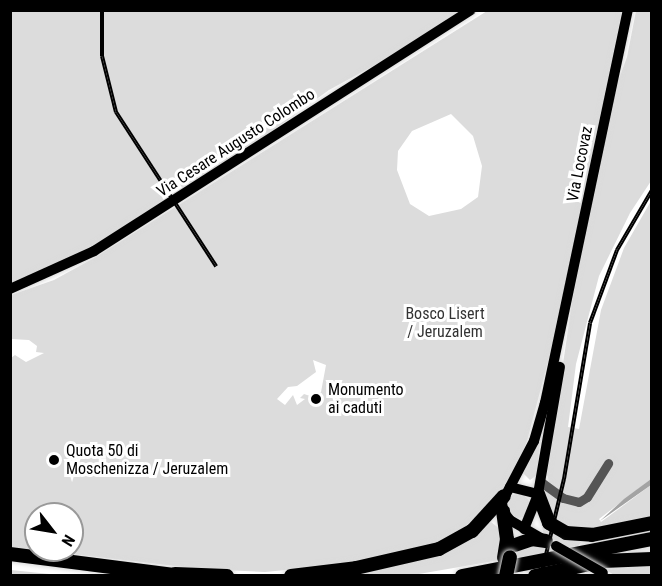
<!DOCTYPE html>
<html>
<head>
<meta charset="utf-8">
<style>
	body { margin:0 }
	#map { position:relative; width:662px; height:586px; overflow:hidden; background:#fff; font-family:"Roboto Condensed",sans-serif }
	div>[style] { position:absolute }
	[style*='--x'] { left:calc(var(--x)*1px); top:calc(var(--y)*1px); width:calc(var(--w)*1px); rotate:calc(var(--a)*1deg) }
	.green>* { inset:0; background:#dcdcdc }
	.round { border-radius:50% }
	.water>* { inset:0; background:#a3a3a3 }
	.roads { filter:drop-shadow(0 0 2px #dbdbdb) drop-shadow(0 0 2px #dbdbdb) }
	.minor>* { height:9px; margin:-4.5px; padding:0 4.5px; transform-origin:4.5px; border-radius:4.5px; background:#555 }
	.major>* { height:10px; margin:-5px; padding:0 5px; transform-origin:5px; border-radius:5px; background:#000 }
	.highway>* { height:14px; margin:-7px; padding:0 7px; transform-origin:7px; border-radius:7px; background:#000 }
	.rail>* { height:4px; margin-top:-2px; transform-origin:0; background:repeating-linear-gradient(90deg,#fff 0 4.5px,#000 0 9px); box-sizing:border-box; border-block:2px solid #000 }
	.bridges { filter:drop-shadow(0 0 2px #dbdbdb) drop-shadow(0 0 2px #dbdbdb) }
	.major-bridge>* { height:10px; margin:-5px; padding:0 5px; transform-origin:5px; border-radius:5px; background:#000 }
	.highway-bridge>* { height:14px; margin:-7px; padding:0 7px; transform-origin:7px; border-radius:7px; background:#000 }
	.dots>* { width:16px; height:16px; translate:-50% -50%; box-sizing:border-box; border:3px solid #fff; border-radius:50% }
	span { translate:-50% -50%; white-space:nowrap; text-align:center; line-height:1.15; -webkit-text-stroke:6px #fff; paint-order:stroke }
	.street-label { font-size:16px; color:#000 }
	.park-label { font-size:16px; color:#333 }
	.poi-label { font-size:16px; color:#000 }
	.left { translate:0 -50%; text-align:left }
	.frame { position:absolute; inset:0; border:12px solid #000; pointer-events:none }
	.north { position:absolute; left:24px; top:502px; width:60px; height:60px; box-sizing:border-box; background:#fff; border:2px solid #999; border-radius:50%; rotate:121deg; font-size:16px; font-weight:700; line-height:24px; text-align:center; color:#000 }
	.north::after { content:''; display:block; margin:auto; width:21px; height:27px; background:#000; clip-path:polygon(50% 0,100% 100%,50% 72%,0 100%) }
</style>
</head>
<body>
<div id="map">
	<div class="green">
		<div style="clip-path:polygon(10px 11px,461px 11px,408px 47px,329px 90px,250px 147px,102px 241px,65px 263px,11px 284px)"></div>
		<div style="clip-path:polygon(evenodd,487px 11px,622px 11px,555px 335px,527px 441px,510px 480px,483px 512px,454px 537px,417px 552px,368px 562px,265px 572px,201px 569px,38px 550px,72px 550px,72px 514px,36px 514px,36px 550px,11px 547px,11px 358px,15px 355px,26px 362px,44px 353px,36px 352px,37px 346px,29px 340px,11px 339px,11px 295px,54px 280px,96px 257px,487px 11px,451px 114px,473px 136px,482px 166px,478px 197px,461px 209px,429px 216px,410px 204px,397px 170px,398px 151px,412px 131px,451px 114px,487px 11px,313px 360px,326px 365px,321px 392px,313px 397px,304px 394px,300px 398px,305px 399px,297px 405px,293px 395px,285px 405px,277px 399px,288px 387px,297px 386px,316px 372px,313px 360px)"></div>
		<div style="clip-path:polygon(636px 11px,651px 11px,651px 181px,630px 213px,599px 276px,576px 364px,568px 427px,579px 429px,601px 310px,624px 248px,651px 201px,651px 479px,599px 519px,601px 522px,651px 485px,651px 518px,596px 532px,556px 526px,546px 507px,545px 493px,550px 486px,547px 474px,572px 302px,613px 95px,627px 57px)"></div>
		<div style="clip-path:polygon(540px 437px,537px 475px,530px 480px,523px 473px)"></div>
		<div class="round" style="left:506px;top:494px;width:24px;height:24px"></div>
		<div style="clip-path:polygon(538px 510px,549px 529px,651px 528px,604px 541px,582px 541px,578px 546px,568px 547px,544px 535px)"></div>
		<div style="clip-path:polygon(491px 522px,501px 530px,500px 560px,413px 575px,327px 576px,381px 568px)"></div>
		<div style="clip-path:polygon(544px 544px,558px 552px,514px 558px,519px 547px)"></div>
		<div style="clip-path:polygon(651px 566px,651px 575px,614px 575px,603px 568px)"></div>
		<div style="clip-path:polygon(10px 570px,11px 570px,59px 575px,11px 575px)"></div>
	</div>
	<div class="water">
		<div style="clip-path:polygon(651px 479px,651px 485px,600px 521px,624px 499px)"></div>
	</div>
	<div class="roads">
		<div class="minor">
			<div style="--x:541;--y:482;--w:27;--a:36"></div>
			<div style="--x:563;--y:498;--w:16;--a:14"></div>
			<div style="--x:579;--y:502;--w:9;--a:-32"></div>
			<div style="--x:587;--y:497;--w:40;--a:-58"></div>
		</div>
		<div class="major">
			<div style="--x:10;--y:289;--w:92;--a:-24.3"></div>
			<div style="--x:94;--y:251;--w:447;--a:-32.6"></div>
			<div style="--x:510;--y:487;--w:29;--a:14"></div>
			<div style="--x:524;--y:529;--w:38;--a:-68"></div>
			<div style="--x:538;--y:494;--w:129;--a:-80.2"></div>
			<div style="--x:541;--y:538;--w:36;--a:-150"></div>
			<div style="--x:510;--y:520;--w:11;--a:-128"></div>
			<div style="--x:503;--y:511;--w:9;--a:-96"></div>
			<div style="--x:502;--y:502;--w:69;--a:-62.3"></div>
			<div style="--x:534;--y:441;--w:40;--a:-74"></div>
			<div style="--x:545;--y:403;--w:402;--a:-78.1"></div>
		</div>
		<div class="highway">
			<div style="--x:538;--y:494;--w:31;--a:69"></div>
			<div style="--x:549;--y:523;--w:20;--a:30"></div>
			<div style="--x:566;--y:533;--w:26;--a:4"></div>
			<div style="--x:592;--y:535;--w:61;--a:-11.3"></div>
			<div style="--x:503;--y:511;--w:28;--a:82"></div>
			<div style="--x:507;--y:539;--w:19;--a:99"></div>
			<div style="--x:515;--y:545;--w:18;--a:-19"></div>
			<div style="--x:532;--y:539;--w:14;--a:8"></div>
			<div style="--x:10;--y:554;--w:173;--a:7.3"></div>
			<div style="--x:175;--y:574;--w:52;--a:2.2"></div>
			<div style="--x:291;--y:576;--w:65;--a:-7"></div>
			<div style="--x:356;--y:568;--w:85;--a:-12.9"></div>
			<div style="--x:439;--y:549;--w:38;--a:-29"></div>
			<div style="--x:472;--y:531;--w:47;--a:-47.6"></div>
			<div style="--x:462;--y:576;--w:194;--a:-11"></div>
			<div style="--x:535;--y:576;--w:70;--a:-12.4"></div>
			<div style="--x:603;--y:561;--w:49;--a:-2.3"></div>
		</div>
	</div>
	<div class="rail">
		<div style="--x:102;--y:10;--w:46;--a:90"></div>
		<div style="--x:102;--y:56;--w:58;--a:76"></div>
		<div style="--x:116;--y:112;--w:184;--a:57"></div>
		<div style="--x:541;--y:576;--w:100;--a:-76.7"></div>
		<div style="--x:564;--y:479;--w:158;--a:-80.5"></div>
		<div style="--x:590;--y:323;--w:78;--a:-69.7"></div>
		<div style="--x:617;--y:250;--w:69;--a:-59.7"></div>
	</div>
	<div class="bridges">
		<div class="major-bridge">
			<div style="--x:556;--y:546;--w:54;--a:29.9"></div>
		</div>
		<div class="highway-bridge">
			<div style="--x:506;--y:576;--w:19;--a:-78"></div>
		</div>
	</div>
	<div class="dots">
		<div style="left:316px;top:399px;background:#000"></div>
		<div style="left:54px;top:460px;background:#000"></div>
	</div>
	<div class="street-label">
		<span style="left:236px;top:143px;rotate:-33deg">Via Cesare Augusto Colombo</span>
		<span style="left:580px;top:164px;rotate:-79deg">Via Locovaz</span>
	</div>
	<div class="park-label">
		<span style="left:445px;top:323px">Bosco Lisert<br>/ Jeruzalem</span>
	</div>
	<div class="poi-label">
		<span class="left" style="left:328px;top:399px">Monumento<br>ai caduti</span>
		<span class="left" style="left:66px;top:460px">Quota 50 di<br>Moschenizza / Jeruzalem</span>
	</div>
	<div class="frame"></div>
	<div class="north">N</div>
</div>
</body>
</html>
